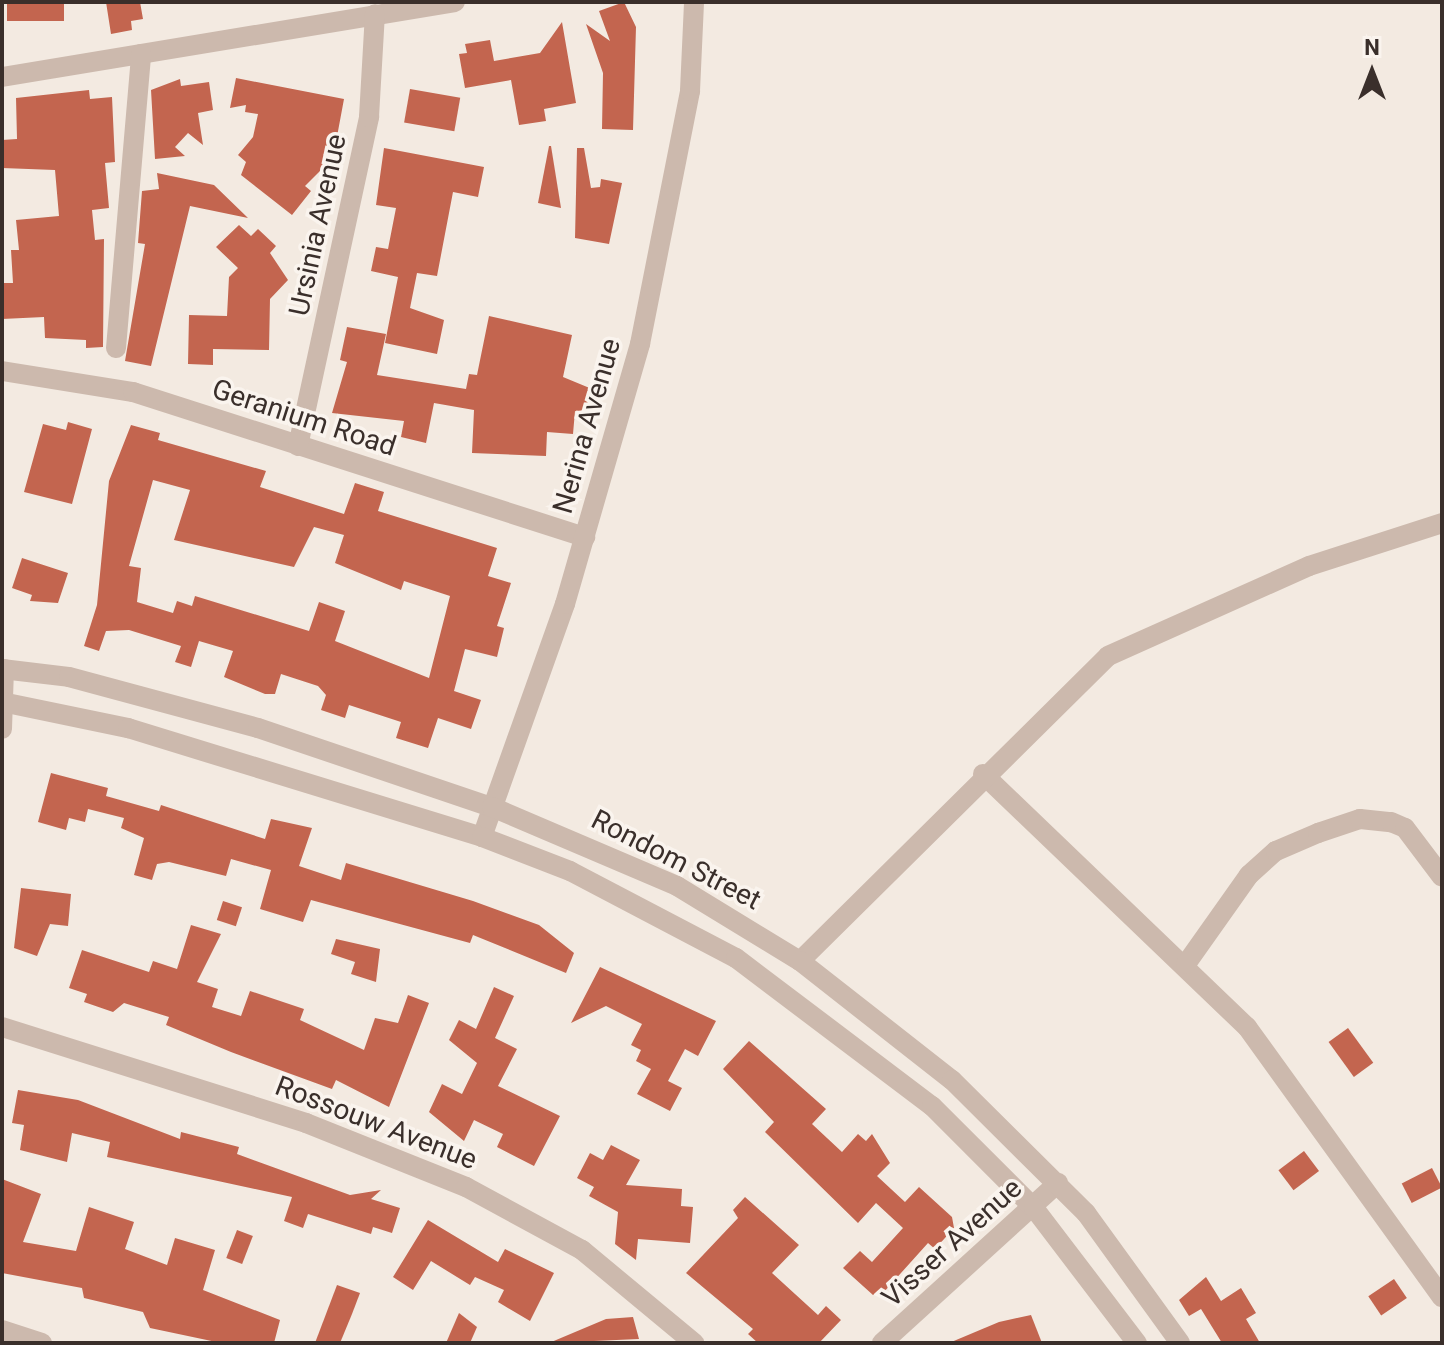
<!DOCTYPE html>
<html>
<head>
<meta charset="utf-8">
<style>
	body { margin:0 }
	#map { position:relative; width:1444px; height:1345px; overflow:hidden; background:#f3eae1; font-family:Roboto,sans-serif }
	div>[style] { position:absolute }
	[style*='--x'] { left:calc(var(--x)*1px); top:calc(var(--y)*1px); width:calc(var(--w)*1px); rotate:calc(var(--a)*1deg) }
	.building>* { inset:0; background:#c3654f; transform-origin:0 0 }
	.minor>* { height:20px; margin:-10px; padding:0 10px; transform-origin:10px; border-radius:10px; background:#ccb9ad }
	.tertiary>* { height:20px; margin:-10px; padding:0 10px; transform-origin:10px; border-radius:10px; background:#ccb9ad }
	span { translate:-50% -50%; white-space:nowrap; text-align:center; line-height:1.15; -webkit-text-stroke:7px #faf4ee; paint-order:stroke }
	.street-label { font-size:28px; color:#3a2f2b }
	.frame { position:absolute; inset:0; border:4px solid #3a2f2b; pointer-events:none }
	.north { position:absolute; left:1332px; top:32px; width:80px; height:80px; -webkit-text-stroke:6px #faf4ee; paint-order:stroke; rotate:0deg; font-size:22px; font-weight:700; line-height:32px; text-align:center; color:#3a2f2b }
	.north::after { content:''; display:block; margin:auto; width:28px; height:36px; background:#3a2f2b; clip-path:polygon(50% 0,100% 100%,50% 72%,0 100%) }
</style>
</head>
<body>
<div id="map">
	<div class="building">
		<div style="left:7px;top:2px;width:57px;height:19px"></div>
		<div style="clip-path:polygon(106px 2px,140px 2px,143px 19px,131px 21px,132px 30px,111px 34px)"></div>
		<div style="clip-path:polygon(624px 2px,636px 27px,633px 130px,602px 129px,603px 73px,586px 24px,610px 41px,599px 11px)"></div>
		<div style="clip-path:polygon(562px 22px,576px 103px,544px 109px,546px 121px,519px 125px,511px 80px,465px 88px,459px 54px,467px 53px,465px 44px,490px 40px,494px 61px,540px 53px)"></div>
		<div style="clip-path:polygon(236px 78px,344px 99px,333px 158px,305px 186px,311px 191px,292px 215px,241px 175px,246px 162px,238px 155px,253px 137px,258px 114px,245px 112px,246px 105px,230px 108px)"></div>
		<div style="clip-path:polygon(180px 79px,181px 86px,209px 82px,213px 110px,198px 113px,203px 145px,188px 133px,175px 147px,185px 156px,155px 159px,151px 90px)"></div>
		<div style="left:410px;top:89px;width:51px;height:34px;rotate:10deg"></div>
		<div style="clip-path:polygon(89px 90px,90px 99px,112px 97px,115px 162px,105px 163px,109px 208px,92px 210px,95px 240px,104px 239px,103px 347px,86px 348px,86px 340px,45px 338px,44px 317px,2px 319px,2px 283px,13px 283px,11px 250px,19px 250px,16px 220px,59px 216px,55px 170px,2px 168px,2px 140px,17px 139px,16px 98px)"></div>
		<div style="clip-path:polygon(549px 146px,551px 146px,561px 208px,538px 203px)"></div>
		<div style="clip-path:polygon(384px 148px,484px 167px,478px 197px,453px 192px,437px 276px,417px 273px,410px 308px,444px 320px,437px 354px,385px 343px,398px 277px,371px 271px,376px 247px,388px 249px,396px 208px,376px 205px)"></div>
		<div style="clip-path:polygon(577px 148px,584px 148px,591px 188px,600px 187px,601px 179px,622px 183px,609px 244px,575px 238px)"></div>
		<div style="clip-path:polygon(157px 173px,214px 185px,248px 218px,190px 206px,151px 366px,125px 361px,145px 244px,138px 243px,142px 191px,159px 189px)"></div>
		<div style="clip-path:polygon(239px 225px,251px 236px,258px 229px,276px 246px,270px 253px,288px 280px,270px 299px,269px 350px,213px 349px,213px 365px,188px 364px,189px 315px,227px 316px,229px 277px,238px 268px,216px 247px)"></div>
		<div style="clip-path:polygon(489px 316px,572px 335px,563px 377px,592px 389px,587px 413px,575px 411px,573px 434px,547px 432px,546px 456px,472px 453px,474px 410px,434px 403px,426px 443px,401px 437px,404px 421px,332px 413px,347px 362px,340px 360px,347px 327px,386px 334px,377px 375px,466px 389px,469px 374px,477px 375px)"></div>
		<div style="clip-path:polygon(68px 422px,92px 429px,72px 504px,24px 492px,43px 424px,66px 430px)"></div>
		<div style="clip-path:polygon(evenodd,131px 425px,160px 433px,158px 440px,266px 471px,260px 487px,344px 514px,355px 483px,384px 492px,378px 511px,497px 548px,488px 576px,511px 583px,497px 626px,504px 628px,497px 657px,465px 649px,454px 691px,481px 700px,471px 729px,438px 718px,428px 748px,396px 738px,401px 722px,349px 705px,345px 718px,321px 710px,326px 695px,318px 686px,281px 674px,275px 694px,265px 694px,224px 677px,233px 651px,199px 641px,191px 667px,175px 662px,181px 646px,129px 630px,106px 631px,99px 651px,84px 646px,97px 605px,109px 481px,131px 425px,153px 480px,190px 490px,174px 540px,294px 567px,314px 527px,344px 535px,335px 563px,401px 590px,404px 581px,450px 596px,429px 678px,335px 641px,345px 611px,319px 602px,309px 631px,195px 596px,192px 606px,177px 601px,173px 613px,137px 602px,141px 568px,129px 566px,153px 480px)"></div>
		<div style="clip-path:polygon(22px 558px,68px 573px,58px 603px,30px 601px,32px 595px,12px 588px)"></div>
		<div style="clip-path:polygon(51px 773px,108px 788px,106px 796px,159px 811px,161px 805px,265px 839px,271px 819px,312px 828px,299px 866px,341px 880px,346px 863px,473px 901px,539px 925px,574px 953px,566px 973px,473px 935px,470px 943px,311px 900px,303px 922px,260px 909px,271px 870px,231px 859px,226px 876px,169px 862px,157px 864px,152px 880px,134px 875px,144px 838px,121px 828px,124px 818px,88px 809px,85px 822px,69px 818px,66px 830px,38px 822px)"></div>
		<div style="clip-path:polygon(21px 888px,71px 894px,68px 926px,50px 924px,37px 956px,14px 948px)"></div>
		<div style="left:223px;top:901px;width:20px;height:20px;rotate:18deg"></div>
		<div style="clip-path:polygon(191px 925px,221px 934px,197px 982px,218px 989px,212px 1007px,241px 1016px,250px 991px,304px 1009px,300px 1020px,364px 1050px,375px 1018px,398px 1023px,408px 995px,429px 1003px,389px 1107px,336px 1080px,332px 1089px,231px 1052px,166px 1025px,169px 1017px,124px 1003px,113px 1012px,84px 1002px,87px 994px,69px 988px,82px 950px,149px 972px,153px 961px,177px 969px)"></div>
		<div style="clip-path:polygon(336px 939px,380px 949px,376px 982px,351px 974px,355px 962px,331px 954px)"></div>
		<div style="clip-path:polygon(600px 967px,716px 1021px,698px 1056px,685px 1049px,668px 1081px,682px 1088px,670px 1111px,637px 1094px,651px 1069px,636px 1061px,641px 1050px,631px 1045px,642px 1024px,606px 1006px,571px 1023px)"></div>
		<div style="clip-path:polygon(494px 987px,514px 996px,495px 1038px,517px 1049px,498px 1086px,560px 1116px,534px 1166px,497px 1147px,503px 1134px,474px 1120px,464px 1141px,429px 1112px,442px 1084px,462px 1094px,477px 1063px,449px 1040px,459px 1020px,476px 1029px)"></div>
		<div style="left:1348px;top:1028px;width:43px;height:24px;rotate:54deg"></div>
		<div style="clip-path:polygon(749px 1041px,826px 1109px,812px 1124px,842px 1152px,858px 1134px,866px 1141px,872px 1134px,890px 1163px,877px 1176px,905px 1202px,919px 1187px,952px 1217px,954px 1228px,935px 1249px,928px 1243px,883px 1293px,873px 1295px,843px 1268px,860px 1251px,872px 1262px,903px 1228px,876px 1203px,858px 1223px,765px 1132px,774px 1122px,723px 1069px)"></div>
		<div style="clip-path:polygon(18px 1090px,78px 1100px,180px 1139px,181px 1132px,239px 1147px,237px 1154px,350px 1195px,381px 1190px,371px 1199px,400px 1208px,392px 1233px,373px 1227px,371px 1234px,308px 1214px,303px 1228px,284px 1221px,292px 1197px,107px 1157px,110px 1142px,72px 1133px,67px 1162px,20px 1150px,24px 1125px,12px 1123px)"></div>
		<div style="clip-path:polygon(611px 1145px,640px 1160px,626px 1185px,682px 1189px,681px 1206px,693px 1207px,690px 1243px,638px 1239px,636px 1260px,615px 1244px,618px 1212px,589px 1196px,594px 1187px,577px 1178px,590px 1153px,603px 1160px)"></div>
		<div style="left:1304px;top:1151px;width:25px;height:32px;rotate:53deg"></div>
		<div style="left:1432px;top:1168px;width:22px;height:34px;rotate:63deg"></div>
		<div style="clip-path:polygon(2px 1179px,41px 1194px,23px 1242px,76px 1251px,89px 1207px,134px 1222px,125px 1249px,167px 1265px,175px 1238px,215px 1250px,203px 1290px,280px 1320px,274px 1343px,221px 1343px,150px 1328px,143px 1312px,84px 1298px,82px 1288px,2px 1273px)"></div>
		<div style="clip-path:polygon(745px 1197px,799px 1245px,772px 1273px,818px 1315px,826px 1306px,841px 1320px,819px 1343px,758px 1343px,748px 1334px,753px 1329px,686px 1273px,738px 1218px,733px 1210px)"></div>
		<div style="clip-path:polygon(428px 1220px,498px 1262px,505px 1249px,554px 1273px,530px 1321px,498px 1302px,504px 1290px,475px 1277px,470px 1285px,431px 1261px,413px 1290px,393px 1277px)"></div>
		<div style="left:237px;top:1230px;width:17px;height:30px;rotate:21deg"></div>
		<div style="clip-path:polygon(1206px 1277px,1221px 1301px,1241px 1288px,1256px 1313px,1246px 1319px,1260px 1343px,1222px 1343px,1201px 1309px,1189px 1316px,1179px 1300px)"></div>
		<div style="left:1394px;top:1279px;width:23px;height:31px;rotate:56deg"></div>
		<div style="clip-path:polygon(337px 1285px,360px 1293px,352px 1314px,340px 1343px,315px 1343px)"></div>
		<div style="clip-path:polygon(459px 1313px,477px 1327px,470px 1343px,446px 1343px)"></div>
		<div style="clip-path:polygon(1031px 1315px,1042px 1343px,949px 1343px,999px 1322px)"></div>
		<div style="clip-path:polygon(633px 1317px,639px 1339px,549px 1343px,606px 1319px)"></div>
	</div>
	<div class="minor">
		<div style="--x:2;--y:77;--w:459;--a:-9.4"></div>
		<div style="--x:116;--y:348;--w:295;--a:-85.1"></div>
		<div style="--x:2;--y:371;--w:133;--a:9.1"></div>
		<div style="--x:133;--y:392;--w:475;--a:17.8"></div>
		<div style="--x:298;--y:446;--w:337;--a:-77.8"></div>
		<div style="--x:369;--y:117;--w:103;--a:-86.7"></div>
		<div style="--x:2;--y:729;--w:60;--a:-88.1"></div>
		<div style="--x:983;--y:774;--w:366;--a:43.8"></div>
		<div style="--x:1247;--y:1027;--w:333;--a:54.2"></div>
		<div style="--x:482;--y:837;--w:247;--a:-70.4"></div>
		<div style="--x:565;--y:604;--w:271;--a:-73.9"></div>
		<div style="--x:640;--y:344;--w:258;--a:-78.8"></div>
		<div style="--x:690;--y:91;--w:89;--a:-87.4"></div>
		<div style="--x:800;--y:961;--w:433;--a:-44.7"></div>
		<div style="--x:1108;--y:656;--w:220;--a:-24.1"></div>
		<div style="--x:1309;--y:566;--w:140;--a:-17.9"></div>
		<div style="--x:1186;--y:964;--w:109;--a:-54.7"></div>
		<div style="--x:1249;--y:875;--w:36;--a:-42"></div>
		<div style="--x:1276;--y:851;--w:46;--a:-23.2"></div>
		<div style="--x:1318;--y:833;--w:44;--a:-18.4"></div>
		<div style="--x:1360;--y:819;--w:31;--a:6"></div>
		<div style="--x:1391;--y:822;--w:15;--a:23"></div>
		<div style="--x:1405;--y:828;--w:61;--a:52.9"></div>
		<div style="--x:2;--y:1027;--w:319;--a:17.5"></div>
		<div style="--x:306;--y:1123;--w:172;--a:21.8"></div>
		<div style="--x:466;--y:1187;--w:132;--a:28.5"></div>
		<div style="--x:582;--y:1250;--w:146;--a:39.7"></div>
		<div style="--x:2;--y:1330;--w:42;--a:18"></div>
		<div style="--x:882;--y:1343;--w:238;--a:-42.3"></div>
	</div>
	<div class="tertiary">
		<div style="--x:2;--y:669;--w:67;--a:6.8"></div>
		<div style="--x:69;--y:677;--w:196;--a:15.1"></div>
		<div style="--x:258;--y:728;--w:247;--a:18.7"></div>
		<div style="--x:492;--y:807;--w:201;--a:23.1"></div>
		<div style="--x:677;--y:886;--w:144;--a:31.4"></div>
		<div style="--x:800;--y:961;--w:193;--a:38.1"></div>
		<div style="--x:952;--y:1080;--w:189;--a:44.8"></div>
		<div style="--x:1086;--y:1213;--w:160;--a:54.1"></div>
		<div style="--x:2;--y:702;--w:129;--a:11.7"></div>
		<div style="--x:128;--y:728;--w:370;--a:17.1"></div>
		<div style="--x:482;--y:837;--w:94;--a:21.1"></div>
		<div style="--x:570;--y:871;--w:187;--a:27.7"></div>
		<div style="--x:736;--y:958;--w:246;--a:37.1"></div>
		<div style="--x:932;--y:1106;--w:144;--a:45"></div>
		<div style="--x:1034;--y:1208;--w:170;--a:52.7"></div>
	</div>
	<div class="street-label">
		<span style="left:318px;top:225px;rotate:-78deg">Ursinia Avenue</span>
		<span style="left:304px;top:418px;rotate:18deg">Geranium Road</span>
		<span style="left:587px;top:426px;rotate:-74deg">Nerina Avenue</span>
		<span style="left:676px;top:860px;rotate:27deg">Rondom Street</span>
		<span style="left:376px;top:1123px;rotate:21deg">Rossouw Avenue</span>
		<span style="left:952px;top:1243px;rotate:-42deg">Visser Avenue</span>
	</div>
	<div class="frame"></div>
	<div class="north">N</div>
</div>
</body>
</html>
